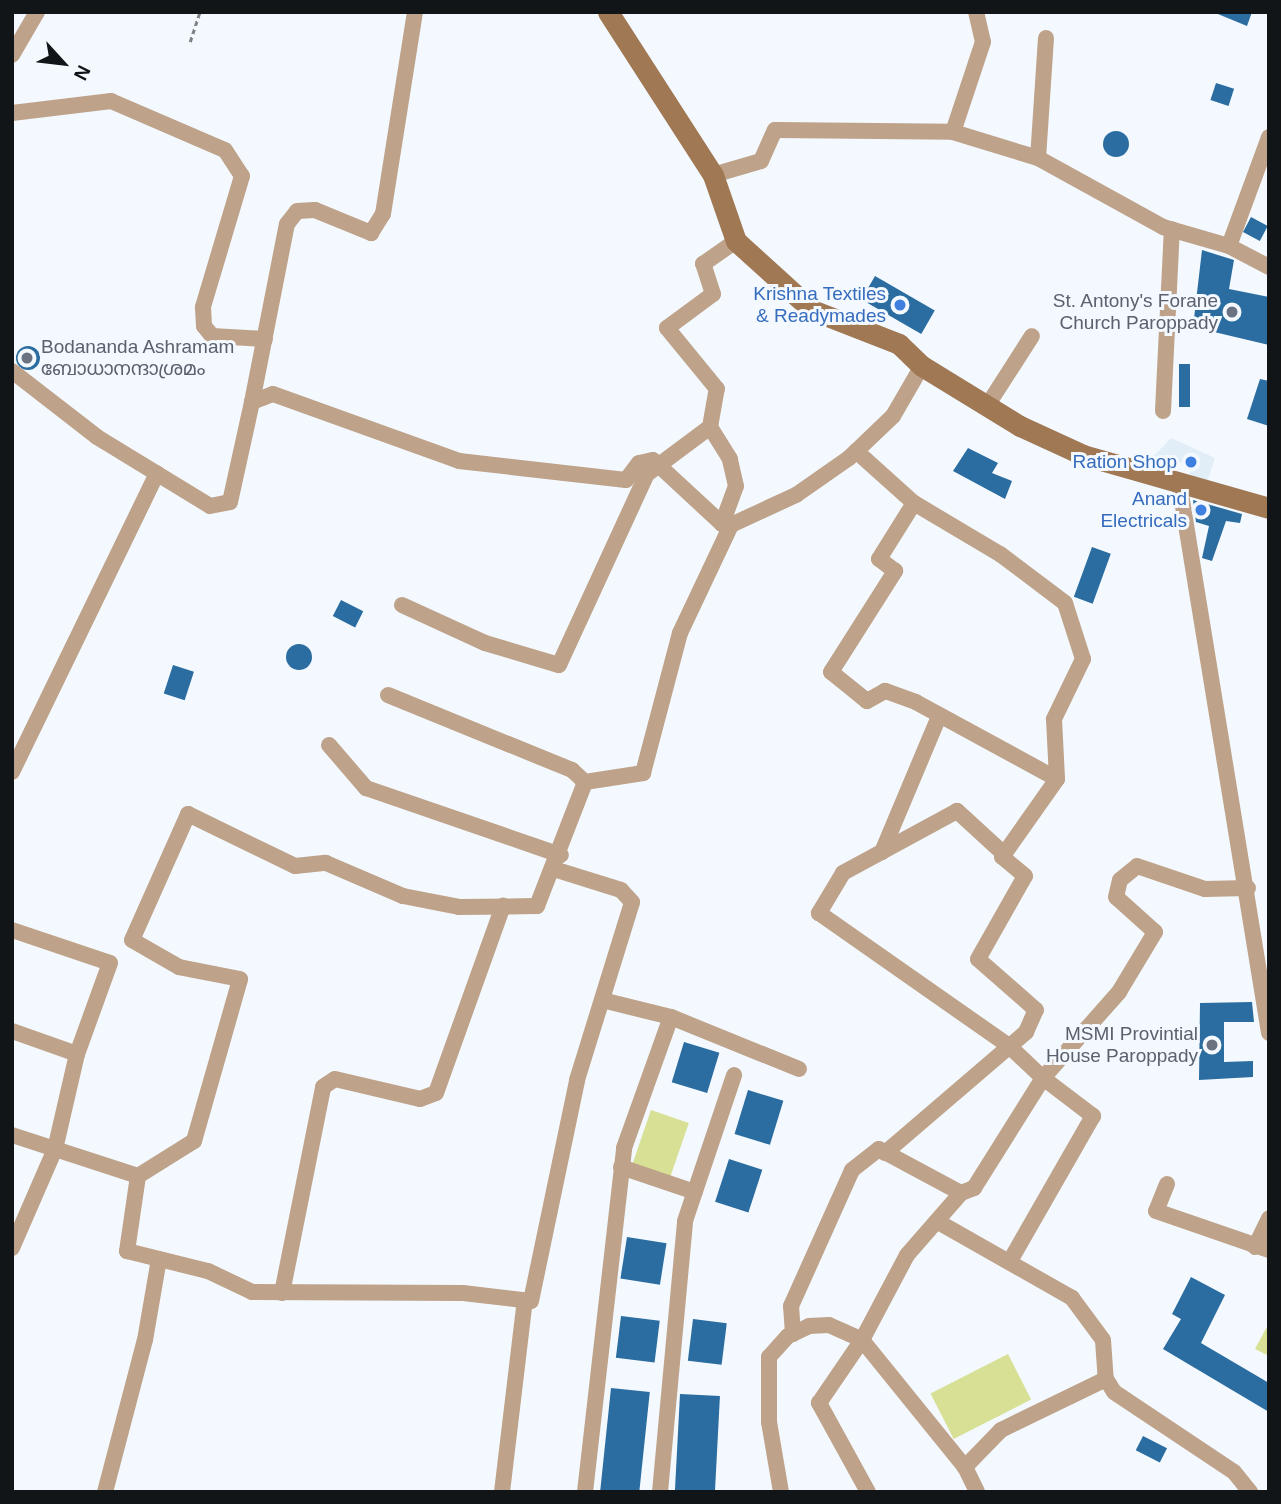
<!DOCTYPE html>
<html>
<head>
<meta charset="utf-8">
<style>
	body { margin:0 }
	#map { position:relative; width:1281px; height:1504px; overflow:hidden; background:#f3f9fe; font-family:Helvetica,"Noto Sans Malayalam",sans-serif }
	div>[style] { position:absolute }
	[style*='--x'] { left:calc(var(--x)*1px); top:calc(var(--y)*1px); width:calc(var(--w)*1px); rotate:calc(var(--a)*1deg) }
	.built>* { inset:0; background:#e1edf7 }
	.green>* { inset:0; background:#d8e096; transform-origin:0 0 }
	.building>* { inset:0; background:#2b6da0; transform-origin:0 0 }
	.round { border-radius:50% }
	.path>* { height:2.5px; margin-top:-1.25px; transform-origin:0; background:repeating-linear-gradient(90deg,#7f8387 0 5px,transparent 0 8.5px) }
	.street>* { height:16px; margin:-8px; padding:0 8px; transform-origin:8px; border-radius:8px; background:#bea28a }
	.secondary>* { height:21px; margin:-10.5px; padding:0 10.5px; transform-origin:10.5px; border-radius:10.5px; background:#a07854 }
	.dots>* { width:19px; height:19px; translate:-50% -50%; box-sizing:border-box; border:4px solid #f3f9fe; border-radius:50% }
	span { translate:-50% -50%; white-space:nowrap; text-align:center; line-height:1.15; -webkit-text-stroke:6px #f3f9fe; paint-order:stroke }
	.shop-label { font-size:19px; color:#366cbe }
	.right { translate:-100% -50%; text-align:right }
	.worship-label { font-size:19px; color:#5b616d }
	.left { translate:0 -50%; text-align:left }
	.frame { position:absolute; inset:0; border:14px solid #121518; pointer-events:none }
	.north { position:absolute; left:28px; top:28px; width:70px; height:70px; -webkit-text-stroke:5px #f3f9fe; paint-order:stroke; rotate:117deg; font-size:19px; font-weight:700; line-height:28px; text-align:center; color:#121518 }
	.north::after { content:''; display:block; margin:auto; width:24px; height:32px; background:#121518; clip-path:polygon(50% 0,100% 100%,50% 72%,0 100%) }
</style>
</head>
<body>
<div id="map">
	<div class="built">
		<div style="clip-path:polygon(1171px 438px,1215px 458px,1206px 486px,1188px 480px,1192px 466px,1179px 462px,1169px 471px,1154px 456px)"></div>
	</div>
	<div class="green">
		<div style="left:651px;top:1110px;width:40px;height:69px;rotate:19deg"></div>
		<div style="clip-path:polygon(1269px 1323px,1269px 1356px,1255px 1349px)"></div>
		<div style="left:1008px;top:1354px;width:51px;height:87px;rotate:63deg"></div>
	</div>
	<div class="building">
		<div style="clip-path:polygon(1213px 12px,1252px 12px,1247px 26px)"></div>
		<div style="left:1216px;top:83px;width:19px;height:18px;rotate:18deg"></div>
		<div class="round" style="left:1103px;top:131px;width:26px;height:26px"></div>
		<div style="left:1251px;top:217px;width:19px;height:17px;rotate:28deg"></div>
		<div style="clip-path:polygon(1202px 250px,1234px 260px,1229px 289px,1269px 297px,1269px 345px,1193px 327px)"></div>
		<div style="left:875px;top:276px;width:69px;height:27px;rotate:30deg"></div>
		<div class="round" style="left:16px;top:346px;width:24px;height:24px"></div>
		<div style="left:1190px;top:364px;width:43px;height:11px;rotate:90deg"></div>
		<div style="clip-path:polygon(1260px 379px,1269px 381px,1269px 426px,1247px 419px)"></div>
		<div style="clip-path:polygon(968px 448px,998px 463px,992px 473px,1012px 481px,1005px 499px,953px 471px)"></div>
		<div style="clip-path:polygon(1193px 500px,1242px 514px,1240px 523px,1226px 521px,1212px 561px,1202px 558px,1209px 526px,1196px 522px)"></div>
		<div style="left:1092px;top:547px;width:20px;height:53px;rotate:20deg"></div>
		<div style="left:341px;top:600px;width:25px;height:18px;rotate:27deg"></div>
		<div class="round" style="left:286px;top:644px;width:26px;height:26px"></div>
		<div style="left:173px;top:665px;width:22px;height:30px;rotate:18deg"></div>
		<div style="clip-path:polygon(1252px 1002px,1254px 1022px,1224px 1022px,1224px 1062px,1253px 1061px,1253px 1077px,1199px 1080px,1200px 1003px)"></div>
		<div style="left:684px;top:1042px;width:37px;height:42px;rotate:17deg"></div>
		<div style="left:748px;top:1090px;width:37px;height:46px;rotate:17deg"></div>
		<div style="left:729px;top:1159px;width:35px;height:45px;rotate:18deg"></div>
		<div style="left:627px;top:1237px;width:40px;height:42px;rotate:9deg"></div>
		<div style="clip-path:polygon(1191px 1277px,1225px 1295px,1201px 1343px,1269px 1383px,1269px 1412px,1163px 1349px,1181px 1319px,1172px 1314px)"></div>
		<div style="left:621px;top:1316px;width:39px;height:42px;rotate:7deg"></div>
		<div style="left:693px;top:1319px;width:34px;height:42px;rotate:7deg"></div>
		<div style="left:611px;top:1388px;width:39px;height:104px;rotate:6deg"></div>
		<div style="left:680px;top:1394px;width:40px;height:98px;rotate:3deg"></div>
		<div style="left:1143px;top:1436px;width:27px;height:16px;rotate:27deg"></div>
	</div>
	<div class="path">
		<div style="--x:190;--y:42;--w:32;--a:-72"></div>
	</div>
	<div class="street">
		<div style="--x:1046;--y:38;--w:120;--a:93.8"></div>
		<div style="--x:1038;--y:158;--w:143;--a:28.9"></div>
		<div style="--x:1163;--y:227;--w:69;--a:16.1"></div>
		<div style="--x:1229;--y:246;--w:45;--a:27.7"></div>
		<div style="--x:12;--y:55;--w:50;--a:-59.8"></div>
		<div style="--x:12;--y:113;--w:100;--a:-6.9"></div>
		<div style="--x:111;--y:101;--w:124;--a:23.3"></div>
		<div style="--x:225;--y:150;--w:31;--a:57"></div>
		<div style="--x:242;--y:176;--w:137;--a:106.6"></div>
		<div style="--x:203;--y:307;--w:19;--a:87"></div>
		<div style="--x:204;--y:326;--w:13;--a:51"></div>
		<div style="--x:212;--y:336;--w:53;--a:3.2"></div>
		<div style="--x:953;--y:132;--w:89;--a:17"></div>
		<div style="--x:713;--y:175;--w:50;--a:-16.3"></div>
		<div style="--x:761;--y:161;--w:34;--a:-66"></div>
		<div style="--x:775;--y:130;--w:178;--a:0.6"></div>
		<div style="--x:953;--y:132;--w:95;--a:-71.6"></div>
		<div style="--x:983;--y:42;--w:31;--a:-103"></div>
		<div style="--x:1229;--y:246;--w:116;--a:-69.8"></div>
		<div style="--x:12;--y:371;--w:108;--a:37.8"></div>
		<div style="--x:97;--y:437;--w:132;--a:31.4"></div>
		<div style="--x:210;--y:506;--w:20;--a:-11"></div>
		<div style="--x:230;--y:502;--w:102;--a:-77.6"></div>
		<div style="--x:252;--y:402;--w:22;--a:-21"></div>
		<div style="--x:273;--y:394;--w:198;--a:19.8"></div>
		<div style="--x:459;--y:461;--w:168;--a:6.5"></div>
		<div style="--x:626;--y:480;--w:21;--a:-53"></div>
		<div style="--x:639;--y:463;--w:14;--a:-12"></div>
		<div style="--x:653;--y:460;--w:94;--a:42.8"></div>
		<div style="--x:252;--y:402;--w:181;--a:-78.9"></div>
		<div style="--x:287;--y:224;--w:16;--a:-52"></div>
		<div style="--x:297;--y:211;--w:18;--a:-3"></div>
		<div style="--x:315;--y:210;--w:61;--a:22.3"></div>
		<div style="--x:371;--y:233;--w:22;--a:-58"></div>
		<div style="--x:383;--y:214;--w:205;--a:-81"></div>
		<div style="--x:987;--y:406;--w:83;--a:-57.3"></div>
		<div style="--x:1163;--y:411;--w:182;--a:-87.2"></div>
		<div style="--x:856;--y:451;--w:78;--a:41.9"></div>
		<div style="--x:914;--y:503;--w:100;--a:30.7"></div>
		<div style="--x:1000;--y:554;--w:81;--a:37"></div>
		<div style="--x:1065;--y:603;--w:59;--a:72.2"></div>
		<div style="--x:1083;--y:659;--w:67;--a:115.8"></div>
		<div style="--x:1054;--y:719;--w:60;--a:87.1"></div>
		<div style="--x:1179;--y:482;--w:558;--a:80.72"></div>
		<div style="--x:731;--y:525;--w:9;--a:-174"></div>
		<div style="--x:722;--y:524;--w:40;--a:-69.8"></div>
		<div style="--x:736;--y:486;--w:28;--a:-103"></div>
		<div style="--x:730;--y:459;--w:38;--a:-122"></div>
		<div style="--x:710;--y:427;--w:39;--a:-80"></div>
		<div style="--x:717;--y:389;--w:79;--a:-129.3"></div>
		<div style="--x:667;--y:328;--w:57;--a:-36.5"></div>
		<div style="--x:713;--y:294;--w:32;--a:-108"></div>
		<div style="--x:703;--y:264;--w:40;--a:-34.9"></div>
		<div style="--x:402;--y:605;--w:91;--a:24.6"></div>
		<div style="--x:485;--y:643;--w:77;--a:16.6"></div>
		<div style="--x:559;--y:665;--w:210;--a:-65.3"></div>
		<div style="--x:647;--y:474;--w:79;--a:-36.7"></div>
		<div style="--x:388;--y:695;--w:199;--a:22.2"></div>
		<div style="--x:572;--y:770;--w:18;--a:43"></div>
		<div style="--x:329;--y:745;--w:57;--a:49.3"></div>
		<div style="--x:366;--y:788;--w:206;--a:19"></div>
		<div style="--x:12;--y:772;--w:332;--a:-64.1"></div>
		<div style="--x:882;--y:852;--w:144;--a:-67.2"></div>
		<div style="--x:1004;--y:854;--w:64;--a:-137.5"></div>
		<div style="--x:957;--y:811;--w:130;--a:151.5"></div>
		<div style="--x:843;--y:873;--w:47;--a:121"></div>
		<div style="--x:819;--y:913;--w:232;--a:35"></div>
		<div style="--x:1009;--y:1046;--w:47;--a:43.3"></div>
		<div style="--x:1043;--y:1078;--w:115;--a:-48.5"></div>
		<div style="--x:1119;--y:992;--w:70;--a:-59"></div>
		<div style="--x:1155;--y:932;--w:52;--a:-138.1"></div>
		<div style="--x:1116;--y:897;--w:17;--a:-77"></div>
		<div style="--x:1120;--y:880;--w:22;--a:-39"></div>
		<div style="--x:1137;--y:866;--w:72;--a:18.7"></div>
		<div style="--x:1205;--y:889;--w:43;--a:-1.3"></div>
		<div style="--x:12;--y:930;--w:103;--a:18.6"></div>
		<div style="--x:110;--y:963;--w:97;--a:109.9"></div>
		<div style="--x:77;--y:1054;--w:98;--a:103"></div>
		<div style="--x:55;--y:1149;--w:108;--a:113.5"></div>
		<div style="--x:671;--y:1017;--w:138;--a:22.1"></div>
		<div style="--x:12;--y:1031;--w:69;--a:19.5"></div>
		<div style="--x:12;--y:1135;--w:133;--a:18"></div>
		<div style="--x:138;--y:1176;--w:76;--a:98.3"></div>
		<div style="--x:127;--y:1251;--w:83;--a:13.9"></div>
		<div style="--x:208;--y:1271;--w:49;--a:25.5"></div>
		<div style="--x:252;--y:1292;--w:211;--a:0.3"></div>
		<div style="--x:463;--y:1293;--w:68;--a:6.7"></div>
		<div style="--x:531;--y:1301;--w:226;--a:-78.2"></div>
		<div style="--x:577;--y:1080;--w:186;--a:-72.8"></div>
		<div style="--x:632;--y:902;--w:16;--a:-133"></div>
		<div style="--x:621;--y:890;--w:70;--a:-162.6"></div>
		<div style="--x:885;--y:1153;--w:186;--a:-40.6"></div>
		<div style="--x:1026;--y:1032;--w:24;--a:-66"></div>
		<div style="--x:1036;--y:1010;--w:77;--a:-138.7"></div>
		<div style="--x:978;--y:959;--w:95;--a:-60.5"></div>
		<div style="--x:1025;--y:876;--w:30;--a:-140"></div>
		<div style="--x:1002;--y:857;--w:95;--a:-54.8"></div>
		<div style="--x:1057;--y:779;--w:161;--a:-151.4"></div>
		<div style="--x:916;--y:702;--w:33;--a:-160"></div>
		<div style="--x:885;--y:691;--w:21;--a:151"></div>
		<div style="--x:867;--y:701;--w:46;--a:-141.1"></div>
		<div style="--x:831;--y:672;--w:120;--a:-57.6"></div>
		<div style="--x:895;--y:571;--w:20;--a:-143"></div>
		<div style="--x:879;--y:559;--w:66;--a:-58"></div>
		<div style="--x:621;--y:1167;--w:78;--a:18.7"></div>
		<div style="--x:138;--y:1176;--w:66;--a:-32"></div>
		<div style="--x:194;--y:1141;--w:168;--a:-74.1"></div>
		<div style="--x:240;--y:979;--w:62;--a:-168.9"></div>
		<div style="--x:179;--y:967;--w:54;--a:-150.1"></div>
		<div style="--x:132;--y:940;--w:138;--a:-66"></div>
		<div style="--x:188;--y:814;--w:119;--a:25.9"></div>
		<div style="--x:295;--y:866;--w:31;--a:-6"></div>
		<div style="--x:326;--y:863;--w:84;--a:23.2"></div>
		<div style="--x:403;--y:896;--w:57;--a:11.1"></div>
		<div style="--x:459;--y:907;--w:78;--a:-0.7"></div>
		<div style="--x:537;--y:906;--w:133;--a:-68.8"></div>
		<div style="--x:585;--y:782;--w:59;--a:-8.8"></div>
		<div style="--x:643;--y:773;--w:145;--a:-75.2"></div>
		<div style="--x:680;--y:633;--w:119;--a:-64.7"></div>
		<div style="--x:731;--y:525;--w:72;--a:-24.8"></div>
		<div style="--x:796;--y:495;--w:65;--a:-34.9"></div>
		<div style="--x:849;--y:458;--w:61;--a:-43.7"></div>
		<div style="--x:893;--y:416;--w:58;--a:-59.9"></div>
		<div style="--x:1167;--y:1184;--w:29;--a:112"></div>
		<div style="--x:1156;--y:1211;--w:120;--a:19"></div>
		<div style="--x:940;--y:1223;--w:152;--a:29.6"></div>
		<div style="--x:1072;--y:1298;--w:52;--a:53.6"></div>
		<div style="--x:1103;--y:1340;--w:39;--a:86"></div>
		<div style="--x:1106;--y:1379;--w:117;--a:154.1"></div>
		<div style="--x:1001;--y:1430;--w:52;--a:134.2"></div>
		<div style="--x:965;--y:1467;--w:28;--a:64"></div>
		<div style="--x:1255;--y:1247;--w:32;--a:-64"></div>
		<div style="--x:282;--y:1293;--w:210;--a:-78.7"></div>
		<div style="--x:323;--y:1087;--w:14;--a:-34"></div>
		<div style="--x:335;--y:1079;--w:87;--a:13.2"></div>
		<div style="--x:420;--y:1099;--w:17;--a:-21"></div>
		<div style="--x:436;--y:1093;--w:199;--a:-70.3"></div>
		<div style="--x:793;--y:1334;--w:28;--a:-94"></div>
		<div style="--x:791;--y:1306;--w:149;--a:-65.8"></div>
		<div style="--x:852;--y:1170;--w:34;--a:-38"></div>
		<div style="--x:879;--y:1149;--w:93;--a:28.2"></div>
		<div style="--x:961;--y:1193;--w:14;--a:-21"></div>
		<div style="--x:974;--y:1188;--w:130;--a:-57.9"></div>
		<div style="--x:1043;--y:1078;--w:63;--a:37.2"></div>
		<div style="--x:1093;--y:1116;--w:167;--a:119.8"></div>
		<div style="--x:1106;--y:1379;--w:15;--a:58"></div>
		<div style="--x:1114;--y:1392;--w:144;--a:33.7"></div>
		<div style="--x:1234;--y:1472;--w:26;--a:51"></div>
		<div style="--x:105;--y:1492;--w:157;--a:-75.3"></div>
		<div style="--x:145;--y:1340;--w:82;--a:-80.2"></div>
		<div style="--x:502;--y:1492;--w:193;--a:-83.2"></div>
		<div style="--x:585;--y:1492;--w:346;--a:-83.5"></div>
		<div style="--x:624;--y:1148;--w:139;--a:-70.3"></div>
		<div style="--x:671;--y:1017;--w:71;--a:-166.2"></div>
		<div style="--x:660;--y:1492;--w:272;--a:-84.7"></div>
		<div style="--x:685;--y:1221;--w:154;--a:-71.4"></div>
		<div style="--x:781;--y:1492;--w:71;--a:-99.7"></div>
		<div style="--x:769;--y:1422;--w:65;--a:-90"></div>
		<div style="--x:769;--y:1357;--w:28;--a:-48"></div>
		<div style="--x:788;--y:1336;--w:23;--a:-25"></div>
		<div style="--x:809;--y:1326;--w:20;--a:-3"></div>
		<div style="--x:829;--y:1325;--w:36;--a:24"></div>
		<div style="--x:862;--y:1340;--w:96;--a:-62.1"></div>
		<div style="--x:907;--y:1255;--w:82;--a:-48.9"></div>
		<div style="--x:868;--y:1492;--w:102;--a:-118.8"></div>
		<div style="--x:819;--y:1403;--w:76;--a:-55.7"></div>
		<div style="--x:862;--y:1340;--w:164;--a:51"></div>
	</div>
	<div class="secondary">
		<div style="--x:608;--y:12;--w:194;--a:57.2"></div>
		<div style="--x:713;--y:175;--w:70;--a:70.8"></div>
		<div style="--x:736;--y:241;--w:103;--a:42.2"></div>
		<div style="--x:812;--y:310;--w:93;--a:21.3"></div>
		<div style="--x:899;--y:344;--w:32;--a:44"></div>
		<div style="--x:922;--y:366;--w:115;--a:31.5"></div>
		<div style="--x:1020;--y:426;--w:69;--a:24.7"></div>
		<div style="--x:1083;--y:455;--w:193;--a:15.9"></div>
	</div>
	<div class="dots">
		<div style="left:900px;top:305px;background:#3f7fe0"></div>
		<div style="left:1232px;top:312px;background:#6b7280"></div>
		<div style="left:27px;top:358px;background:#6b7280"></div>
		<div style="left:1191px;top:462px;background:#3f7fe0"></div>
		<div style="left:1201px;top:510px;background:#3f7fe0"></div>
		<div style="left:1212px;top:1045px;background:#6b7280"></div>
	</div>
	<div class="shop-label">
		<span class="right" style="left:886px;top:305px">Krishna Textiles<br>&amp; Readymades</span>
		<span class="right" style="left:1177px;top:462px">Ration Shop</span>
		<span class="right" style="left:1187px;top:510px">Anand<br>Electricals</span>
	</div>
	<div class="worship-label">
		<span class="right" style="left:1218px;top:312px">St. Antony's Forane<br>Church Paroppady</span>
		<span class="left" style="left:41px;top:358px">Bodananda Ashramam<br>ബോധാനന്ദാശ്രമം</span>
		<span class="right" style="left:1198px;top:1045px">MSMI Provintial<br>House Paroppady</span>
	</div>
	<div class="frame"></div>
	<div class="north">N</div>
</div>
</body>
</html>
